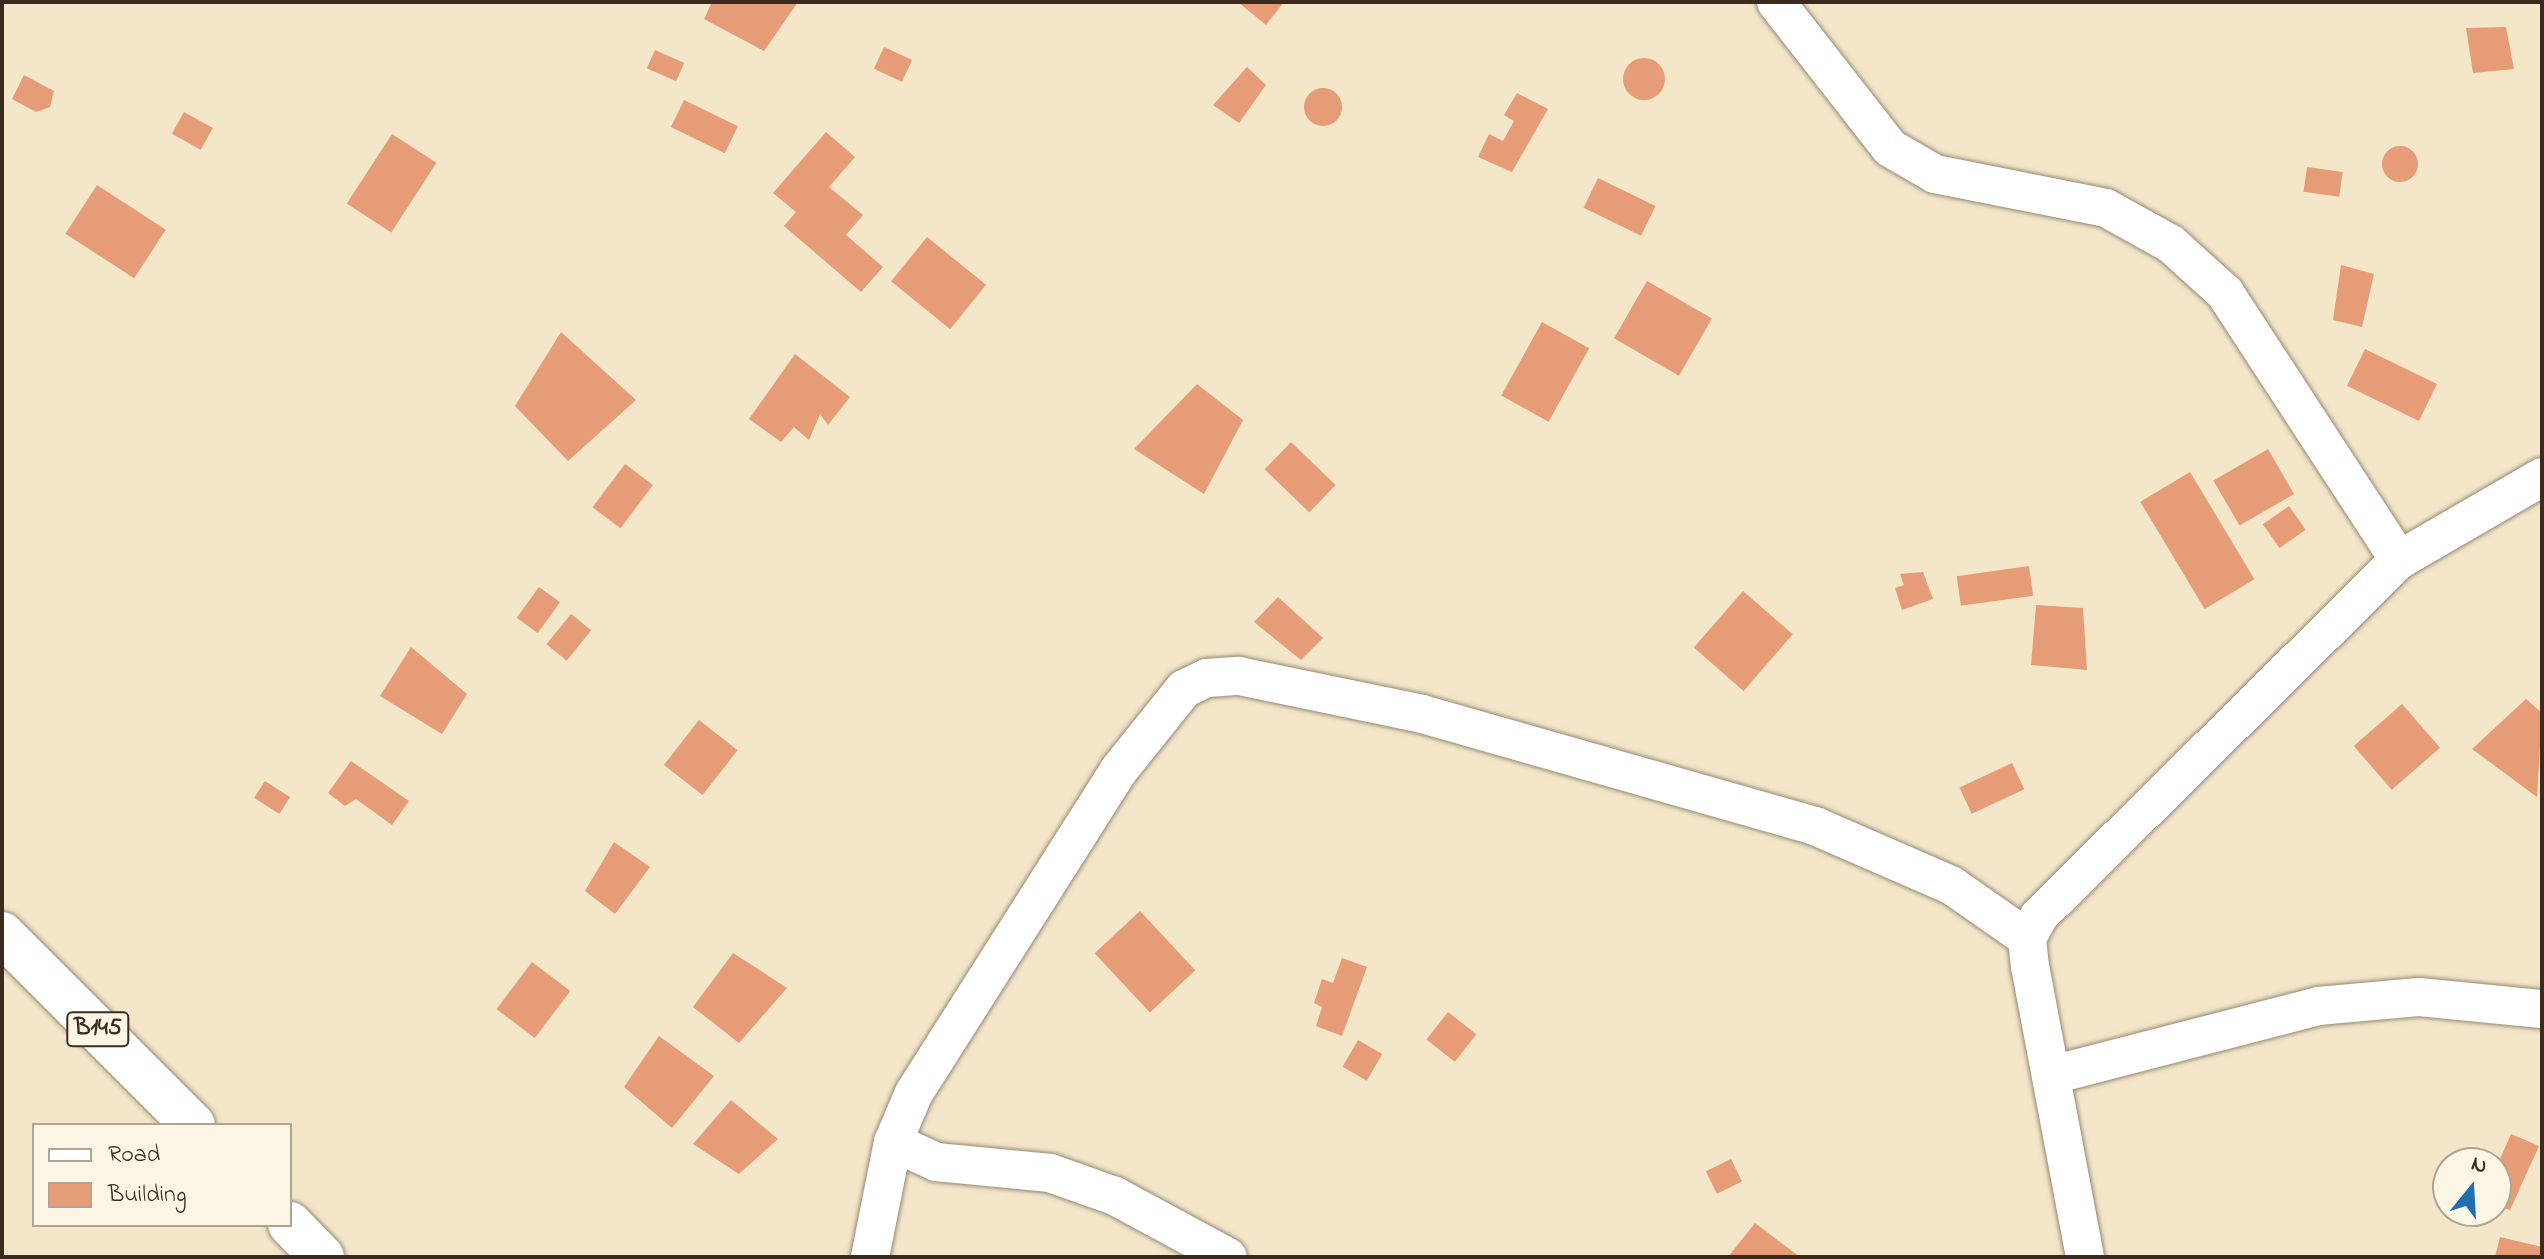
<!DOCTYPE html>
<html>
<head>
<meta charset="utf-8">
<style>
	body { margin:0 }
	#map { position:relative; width:2544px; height:1259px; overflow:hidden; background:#f3e6c9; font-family:"Indie Flower",sans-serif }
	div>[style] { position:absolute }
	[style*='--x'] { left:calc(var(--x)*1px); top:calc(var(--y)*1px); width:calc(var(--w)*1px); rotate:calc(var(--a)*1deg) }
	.building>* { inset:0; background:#e79c78; transform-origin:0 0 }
	.round { border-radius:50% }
	.roads { filter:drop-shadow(0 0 2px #978874) drop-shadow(0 0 2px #978874) }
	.minor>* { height:38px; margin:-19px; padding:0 19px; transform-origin:19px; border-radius:19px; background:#fff }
	.primary>* { height:44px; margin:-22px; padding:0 22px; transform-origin:22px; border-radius:22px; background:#fff }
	span { translate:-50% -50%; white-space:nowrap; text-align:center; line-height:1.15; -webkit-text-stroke:7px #fcf5e5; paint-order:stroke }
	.shield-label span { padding:2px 6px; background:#fcf5e5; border:2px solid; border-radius:6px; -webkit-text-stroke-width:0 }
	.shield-label { font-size:24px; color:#3b2a1e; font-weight:700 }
	.frame { position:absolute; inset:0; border:4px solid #3b2a1e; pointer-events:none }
	.legend { position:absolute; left:32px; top:1123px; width:260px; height:104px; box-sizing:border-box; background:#fcf5e5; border:2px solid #afa495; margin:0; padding:10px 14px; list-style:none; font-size:24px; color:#3b2a1e }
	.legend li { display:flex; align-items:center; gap:16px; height:40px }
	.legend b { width:40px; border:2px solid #afa495 }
	.north { position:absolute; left:2432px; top:1147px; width:80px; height:80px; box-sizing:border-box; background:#fcf5e5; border:2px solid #afa495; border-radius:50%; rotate:18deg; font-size:22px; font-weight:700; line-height:32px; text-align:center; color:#3b2a1e }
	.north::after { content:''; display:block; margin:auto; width:28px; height:36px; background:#1f6fb2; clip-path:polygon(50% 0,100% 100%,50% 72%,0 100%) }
</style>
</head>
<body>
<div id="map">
	<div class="building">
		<div style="clip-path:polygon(712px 2px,798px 2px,764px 51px,704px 19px)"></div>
		<div style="clip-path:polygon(1238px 2px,1284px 2px,1266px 25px)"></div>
		<div style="clip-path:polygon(2506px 27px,2514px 69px,2473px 73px,2466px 28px)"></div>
		<div style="left:884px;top:47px;width:31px;height:24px;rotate:25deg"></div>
		<div style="left:655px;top:50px;width:32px;height:20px;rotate:24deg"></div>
		<div class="round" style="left:1623px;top:58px;width:42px;height:42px"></div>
		<div style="clip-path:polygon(1247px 67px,1266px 85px,1239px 123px,1213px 105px)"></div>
		<div style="clip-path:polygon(24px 75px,54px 91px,50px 107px,36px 112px,12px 99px)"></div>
		<div class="round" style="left:1304px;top:88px;width:38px;height:38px"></div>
		<div style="clip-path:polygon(1517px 93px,1548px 109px,1512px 172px,1478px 157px,1489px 134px,1503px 141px,1514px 121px,1504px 115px)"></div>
		<div style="left:684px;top:100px;width:60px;height:30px;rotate:26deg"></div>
		<div style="left:184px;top:112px;width:33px;height:25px;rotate:29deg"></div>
		<div style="clip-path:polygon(826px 132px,855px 157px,829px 187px,863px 215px,846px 235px,883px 267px,861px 292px,784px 226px,796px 212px,773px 193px)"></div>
		<div style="left:392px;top:134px;width:53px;height:83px;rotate:33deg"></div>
		<div class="round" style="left:2382px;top:146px;width:36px;height:36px"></div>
		<div style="left:2307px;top:167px;width:36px;height:25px;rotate:8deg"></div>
		<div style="left:1598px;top:178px;width:64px;height:33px;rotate:26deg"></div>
		<div style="left:97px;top:185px;width:82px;height:58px;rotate:33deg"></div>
		<div style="left:927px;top:237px;width:76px;height:57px;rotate:39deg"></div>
		<div style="clip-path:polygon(2341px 265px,2374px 274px,2362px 327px,2333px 320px)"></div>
		<div style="left:1647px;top:281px;width:75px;height:66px;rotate:30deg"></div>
		<div style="left:1542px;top:322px;width:54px;height:84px;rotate:29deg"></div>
		<div style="clip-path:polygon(561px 332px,636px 400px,568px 461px,515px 406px)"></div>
		<div style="left:2365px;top:349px;width:80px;height:41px;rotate:26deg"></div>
		<div style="clip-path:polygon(795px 354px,850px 397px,828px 425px,820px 414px,809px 440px,794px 427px,781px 442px,749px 419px)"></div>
		<div style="clip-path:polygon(1197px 384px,1243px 420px,1204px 494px,1134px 449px)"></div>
		<div style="left:1291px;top:442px;width:62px;height:38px;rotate:44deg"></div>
		<div style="left:2268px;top:449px;width:52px;height:63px;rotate:60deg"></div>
		<div style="left:625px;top:464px;width:35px;height:54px;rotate:37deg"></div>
		<div style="left:2190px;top:472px;width:125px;height:58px;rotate:59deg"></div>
		<div style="left:2289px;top:506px;width:29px;height:32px;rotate:55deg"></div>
		<div style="left:2029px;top:566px;width:30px;height:73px;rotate:82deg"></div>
		<div style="clip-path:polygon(1923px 572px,1933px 599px,1902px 610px,1895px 588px,1904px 585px,1900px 574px)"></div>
		<div style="left:539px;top:587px;width:26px;height:38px;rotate:36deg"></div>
		<div style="left:1743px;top:591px;width:66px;height:75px;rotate:41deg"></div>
		<div style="clip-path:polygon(1278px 597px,1323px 638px,1301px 660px,1254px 622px)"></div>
		<div style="clip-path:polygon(2036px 605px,2083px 608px,2087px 670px,2031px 665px)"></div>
		<div style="left:571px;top:614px;width:26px;height:39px;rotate:39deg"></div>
		<div style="clip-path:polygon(411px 647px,467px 694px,442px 734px,380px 696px)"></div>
		<div style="clip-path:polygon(2526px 699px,2542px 713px,2537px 797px,2472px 749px)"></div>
		<div style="left:2402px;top:704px;width:58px;height:64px;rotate:49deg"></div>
		<div style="left:699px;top:720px;width:49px;height:57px;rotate:38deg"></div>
		<div style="clip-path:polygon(351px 761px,409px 801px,392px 825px,356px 799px,345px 806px,328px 793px)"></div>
		<div style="left:2012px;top:763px;width:29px;height:58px;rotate:65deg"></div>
		<div style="left:265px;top:781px;width:30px;height:20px;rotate:33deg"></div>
		<div style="clip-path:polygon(614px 842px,650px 867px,615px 914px,585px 891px)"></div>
		<div style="left:1140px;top:911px;width:81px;height:62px;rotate:47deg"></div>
		<div style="clip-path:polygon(733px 953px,787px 988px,739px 1043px,693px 1007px)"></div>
		<div style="clip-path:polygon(1342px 958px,1367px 967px,1342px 1036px,1316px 1026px,1322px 1007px,1314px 1003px,1322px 979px,1333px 983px)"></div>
		<div style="left:532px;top:962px;width:48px;height:59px;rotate:37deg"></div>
		<div style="left:1448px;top:1012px;width:36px;height:35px;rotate:38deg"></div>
		<div style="clip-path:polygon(659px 1036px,714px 1076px,672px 1128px,624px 1087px)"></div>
		<div style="left:1358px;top:1040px;width:28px;height:31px;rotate:30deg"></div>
		<div style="clip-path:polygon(731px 1100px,778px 1139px,739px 1174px,693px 1144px)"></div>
		<div style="clip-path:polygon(2511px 1134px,2539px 1146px,2510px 1210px,2496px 1206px,2496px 1168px)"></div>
		<div style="left:1731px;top:1159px;width:25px;height:28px;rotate:64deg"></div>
		<div style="clip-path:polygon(1755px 1223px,1800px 1257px,1728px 1257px)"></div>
		<div style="clip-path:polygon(2500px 1237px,2542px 1247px,2542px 1257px,2495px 1257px)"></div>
	</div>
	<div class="roads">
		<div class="minor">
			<div style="--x:1776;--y:2;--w:185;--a:52"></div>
			<div style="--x:1890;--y:148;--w:52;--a:30"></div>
			<div style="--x:1935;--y:174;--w:174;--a:11.2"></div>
			<div style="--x:2106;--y:208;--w:74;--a:29"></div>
			<div style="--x:2171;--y:244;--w:73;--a:42.2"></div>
			<div style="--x:2225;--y:293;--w:319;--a:56.9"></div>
			<div style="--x:2052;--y:1075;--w:275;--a:-14.5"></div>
			<div style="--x:2318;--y:1006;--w:101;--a:-5.1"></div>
			<div style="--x:2419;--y:997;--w:124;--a:5.6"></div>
			<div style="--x:893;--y:1142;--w:47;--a:24.9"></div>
			<div style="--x:936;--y:1162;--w:115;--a:5.5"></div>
			<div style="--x:1050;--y:1173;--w:69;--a:19.5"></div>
			<div style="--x:1115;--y:1196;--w:128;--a:28.4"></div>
			<div style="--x:870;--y:1257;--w:117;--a:-78.7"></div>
			<div style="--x:893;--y:1142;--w:53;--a:-66.8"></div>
			<div style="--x:914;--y:1093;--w:383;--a:-57.6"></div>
			<div style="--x:1119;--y:770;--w:104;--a:-51.3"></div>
			<div style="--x:1184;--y:689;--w:25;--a:-26"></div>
			<div style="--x:1207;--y:678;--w:32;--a:-4"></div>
			<div style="--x:1239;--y:676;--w:187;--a:11.7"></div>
			<div style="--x:1422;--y:714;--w:409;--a:15.9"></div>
			<div style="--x:1815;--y:826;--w:148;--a:23.5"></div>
			<div style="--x:1951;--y:885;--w:93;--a:34.9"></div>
			<div style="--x:2085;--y:1257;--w:295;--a:-100.7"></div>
			<div style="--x:2030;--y:967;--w:29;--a:-96"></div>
			<div style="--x:2027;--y:938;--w:26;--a:-61"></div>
			<div style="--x:2040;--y:915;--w:505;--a:-44.68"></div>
			<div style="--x:2399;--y:560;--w:165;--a:-30.1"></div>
		</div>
		<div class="primary">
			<div style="--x:2;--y:934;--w:270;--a:45"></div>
			<div style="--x:290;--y:1224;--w:46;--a:45.9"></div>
		</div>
	</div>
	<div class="shield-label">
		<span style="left:98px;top:1029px">B145</span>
	</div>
	<div class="frame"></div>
	<ul class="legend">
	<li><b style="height:10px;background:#fff"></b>Road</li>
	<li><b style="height:22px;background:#e79c78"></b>Building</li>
	</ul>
	<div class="north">N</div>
</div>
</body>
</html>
